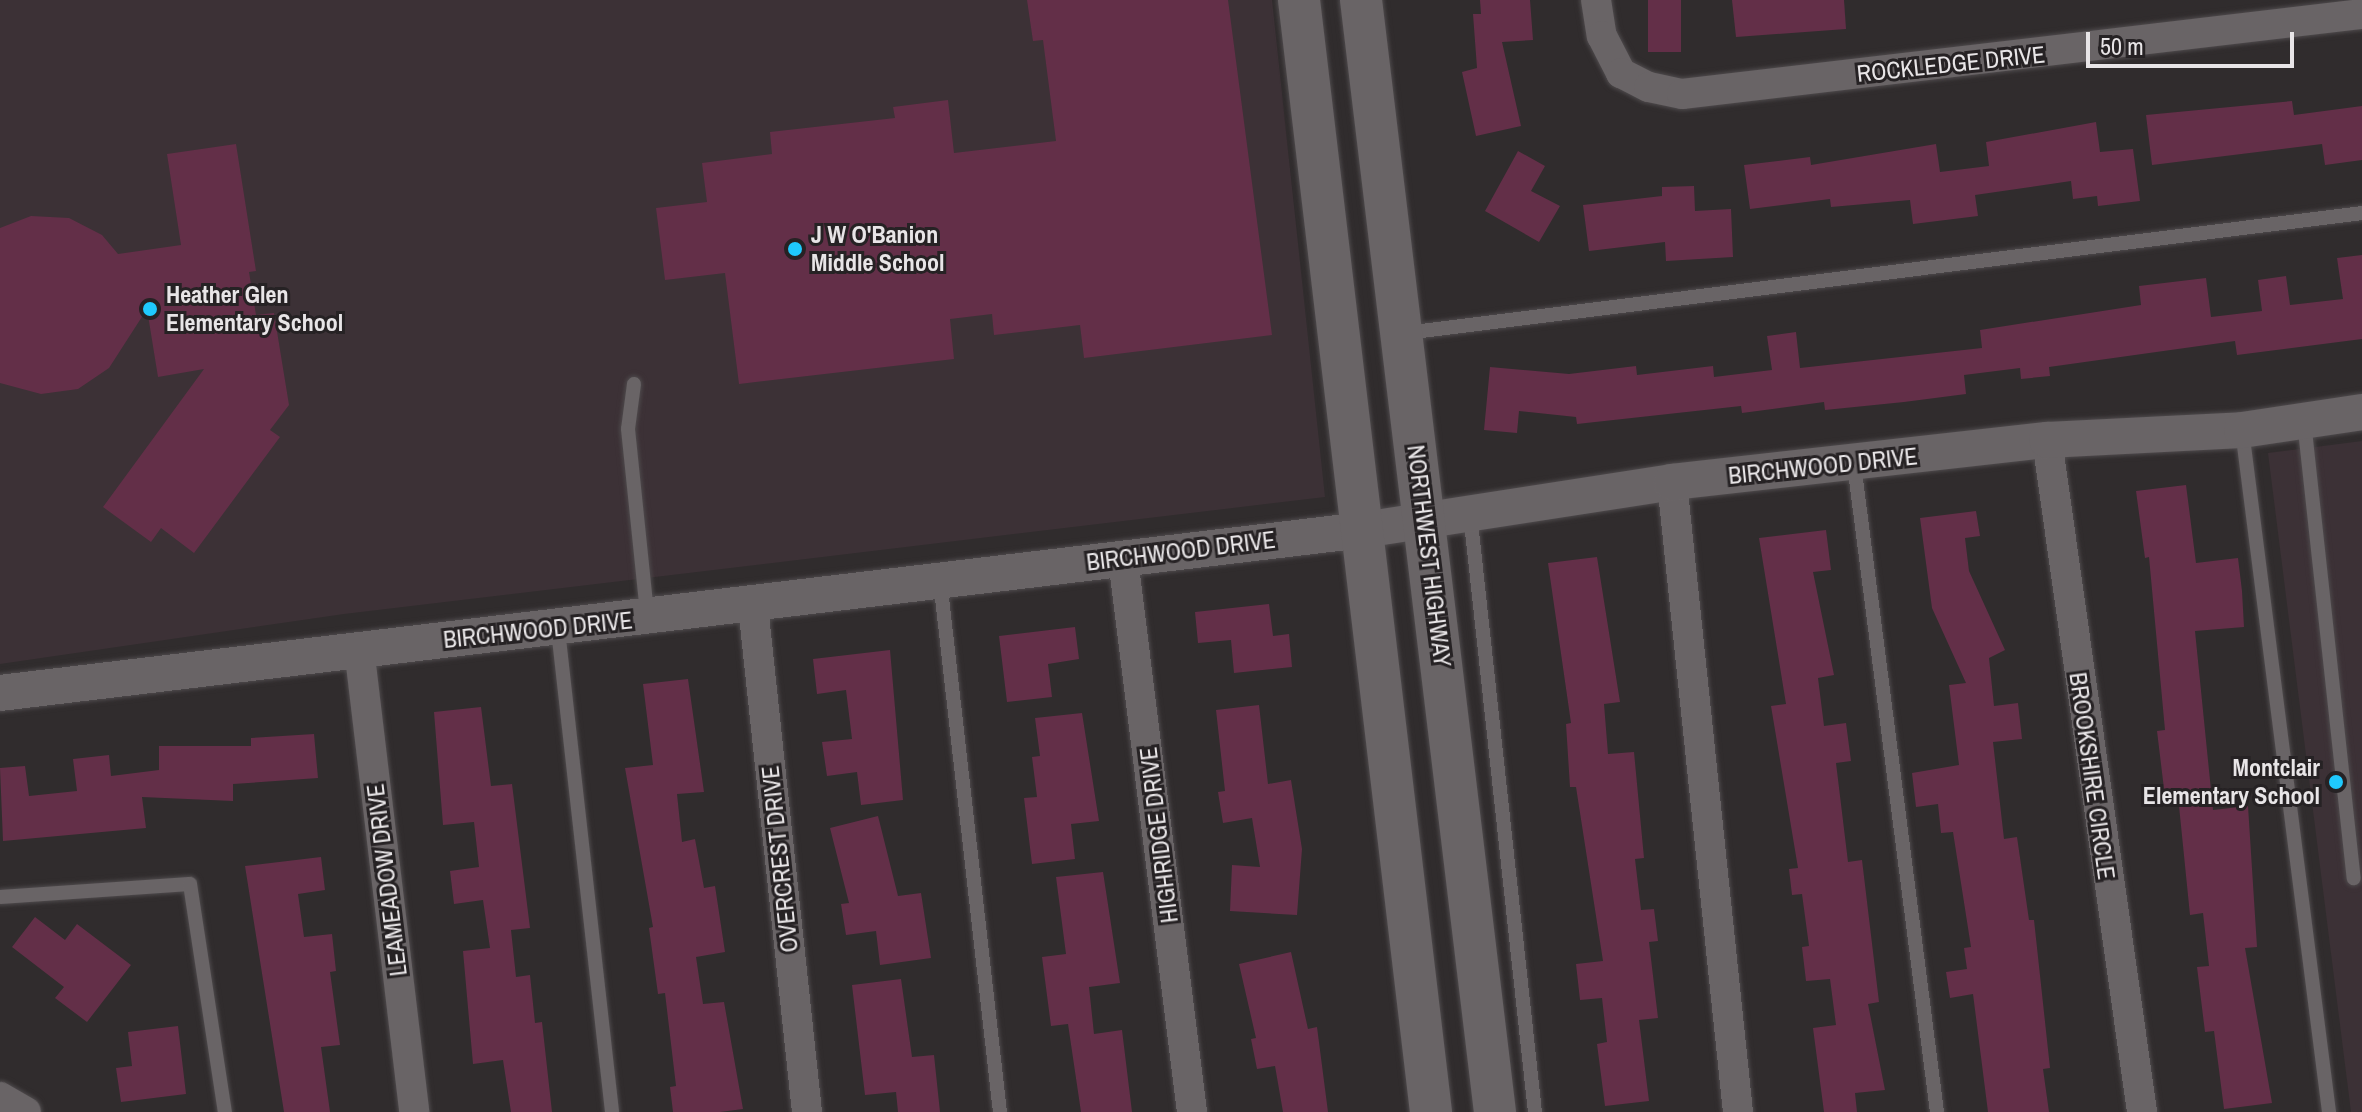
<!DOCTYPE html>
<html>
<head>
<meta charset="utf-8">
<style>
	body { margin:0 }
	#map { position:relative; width:2362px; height:1112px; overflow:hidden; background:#302c2d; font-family:"Archivo Narrow",sans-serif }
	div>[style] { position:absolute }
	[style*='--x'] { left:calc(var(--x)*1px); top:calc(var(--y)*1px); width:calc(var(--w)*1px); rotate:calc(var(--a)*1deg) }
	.built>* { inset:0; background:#3c3136 }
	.building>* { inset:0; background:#632f48; transform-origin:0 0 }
	.roads { filter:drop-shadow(0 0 2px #4e4a4c) drop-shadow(0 0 2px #4e4a4c) }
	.service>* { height:14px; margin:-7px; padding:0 7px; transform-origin:7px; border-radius:7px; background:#696466 }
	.minor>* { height:30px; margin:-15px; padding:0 15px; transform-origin:15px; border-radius:15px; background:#696466 }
	.tertiary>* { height:36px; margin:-18px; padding:0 18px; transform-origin:18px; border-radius:18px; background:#696466 }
	.secondary>* { height:42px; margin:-21px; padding:0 21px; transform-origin:21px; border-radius:21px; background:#696466 }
	.dots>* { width:22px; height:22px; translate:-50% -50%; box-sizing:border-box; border:4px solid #262224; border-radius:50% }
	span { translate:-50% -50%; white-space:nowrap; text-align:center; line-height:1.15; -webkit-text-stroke:6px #262224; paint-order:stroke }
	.street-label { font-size:24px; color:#e8e5e7 }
	.poi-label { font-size:24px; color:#e8e5e7; font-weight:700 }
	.left { translate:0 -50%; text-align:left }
	.right { translate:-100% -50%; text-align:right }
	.scale { position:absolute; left:2086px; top:32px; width:208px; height:36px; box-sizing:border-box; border:4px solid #e8e5e7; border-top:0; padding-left:10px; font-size:24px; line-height:28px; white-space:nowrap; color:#e8e5e7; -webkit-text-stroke:6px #262224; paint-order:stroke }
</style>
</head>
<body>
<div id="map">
	<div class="built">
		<div style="clip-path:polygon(0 0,1272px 0,1325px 497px,344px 614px,0 664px)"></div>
		<div style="clip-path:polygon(2362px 441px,2362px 1112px,2351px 1112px,2268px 453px)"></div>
	</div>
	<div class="building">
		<div style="clip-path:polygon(1027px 0,1228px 0,1272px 335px,1084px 358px,1080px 325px,994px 335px,992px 314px,950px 319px,954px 359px,739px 384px,725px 273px,665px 280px,656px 208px,707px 202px,702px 163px,772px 154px,770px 132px,895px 118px,893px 107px,948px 100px,954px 153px,1056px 141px,1043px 40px,1033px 41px)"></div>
		<div style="clip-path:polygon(1480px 0,1530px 0,1533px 40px,1502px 42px,1521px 126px,1476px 136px,1462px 72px,1477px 68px,1473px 14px,1481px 14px)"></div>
		<div style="left:1648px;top:0;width:33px;height:52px"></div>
		<div style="clip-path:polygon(1732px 0,1844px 0,1846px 29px,1736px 37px)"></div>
		<div style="clip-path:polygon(2292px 101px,2294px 115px,2362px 106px,2362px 160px,2325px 165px,2322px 144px,2152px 165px,2146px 115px)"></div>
		<div style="clip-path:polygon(2096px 122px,2100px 152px,2133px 149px,2140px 201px,2098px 206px,2097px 196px,2073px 199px,2071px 181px,1975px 195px,1978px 216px,1913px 224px,1910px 200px,1831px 207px,1830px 199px,1750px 209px,1744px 165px,1810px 157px,1811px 165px,1936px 144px,1940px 172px,1989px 166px,1986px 142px)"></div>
		<div style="clip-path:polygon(236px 144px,256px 271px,249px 272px,256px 315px,274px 313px,289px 405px,270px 430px,280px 437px,194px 553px,161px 528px,151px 542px,103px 507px,204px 369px,158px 377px,147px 309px,109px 368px,78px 389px,41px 394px,0 383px,0 228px,31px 216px,69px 218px,102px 235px,118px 254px,181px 245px,167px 154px)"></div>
		<div style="clip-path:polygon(1518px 151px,1545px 166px,1531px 191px,1560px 206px,1539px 242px,1485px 211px)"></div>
		<div style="clip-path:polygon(1694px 186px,1695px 211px,1731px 209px,1733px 257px,1666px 261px,1665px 242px,1589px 251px,1583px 205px,1662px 196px,1662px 187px)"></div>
		<div style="clip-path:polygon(2362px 255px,2362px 339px,2237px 355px,2235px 341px,2049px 367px,2050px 376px,2021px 379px,2020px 368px,1964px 375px,1966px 394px,1904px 402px,1825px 410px,1824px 402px,1742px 413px,1741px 406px,1577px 424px,1576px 417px,1519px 411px,1517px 433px,1484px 430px,1490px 367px,1569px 374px,1636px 366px,1637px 375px,1713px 366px,1714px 377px,1772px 370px,1767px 336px,1796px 332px,1800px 368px,1982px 348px,1980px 330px,2141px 305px,2139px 286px,2206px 278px,2211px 317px,2262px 311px,2258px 280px,2286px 276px,2290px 305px,2343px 299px,2337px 258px)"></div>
		<div style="clip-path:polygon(2186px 485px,2196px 563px,2238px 558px,2242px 591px,2244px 627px,2195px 631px,2213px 810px,2248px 806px,2257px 947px,2245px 948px,2272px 1103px,2224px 1109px,2214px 1031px,2205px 1032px,2197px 967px,2209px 966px,2203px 913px,2190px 915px,2178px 796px,2165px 797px,2157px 731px,2165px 730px,2149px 557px,2145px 558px,2136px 491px)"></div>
		<div style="clip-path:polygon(1976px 511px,1980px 536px,1965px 538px,1969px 571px,2005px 650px,1989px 658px,1994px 706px,2018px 703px,2022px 739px,1993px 742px,2004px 839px,2017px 837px,2029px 920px,2034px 920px,2050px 1068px,2043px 1069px,2049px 1112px,1988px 1112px,1973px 994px,1950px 998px,1946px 972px,1967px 969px,1964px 948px,1971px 947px,1953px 832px,1941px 833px,1938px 804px,1916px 807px,1912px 773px,1959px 765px,1949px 685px,1966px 683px,1932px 608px,1920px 518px)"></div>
		<div style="clip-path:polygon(1826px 530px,1831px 570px,1813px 572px,1834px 675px,1818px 678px,1824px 726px,1846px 723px,1851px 761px,1836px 763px,1848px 862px,1862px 860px,1879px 1002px,1868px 1004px,1885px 1090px,1855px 1093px,1857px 1112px,1824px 1112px,1813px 1028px,1836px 1025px,1830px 979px,1806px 981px,1802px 947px,1809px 946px,1802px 894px,1792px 895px,1789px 869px,1798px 868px,1771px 706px,1786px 704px,1759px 538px)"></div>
		<div style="clip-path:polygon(1597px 557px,1620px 702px,1604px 704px,1608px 754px,1634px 752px,1644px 858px,1635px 859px,1641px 910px,1654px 909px,1658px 941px,1649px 942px,1658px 1018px,1639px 1020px,1649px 1101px,1605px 1106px,1597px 1044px,1607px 1042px,1602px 998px,1580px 1000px,1576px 964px,1603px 961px,1576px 787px,1570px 787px,1566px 724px,1571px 723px,1548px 563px)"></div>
		<div style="clip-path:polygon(1269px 604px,1273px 636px,1289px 634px,1292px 667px,1234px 673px,1231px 640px,1198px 643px,1195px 612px)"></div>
		<div style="clip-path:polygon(1075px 627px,1079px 659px,1048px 664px,1052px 697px,1007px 702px,999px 636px)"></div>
		<div style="clip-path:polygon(890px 650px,903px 800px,861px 805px,857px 772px,827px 776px,822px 742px,852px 739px,846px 690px,817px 694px,813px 659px)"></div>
		<div style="clip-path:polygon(688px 679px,704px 792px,677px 794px,682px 842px,695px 839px,704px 888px,715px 886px,725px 952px,696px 957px,703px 1004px,724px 1002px,743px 1109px,720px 1112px,673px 1112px,670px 1087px,676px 1086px,665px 993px,658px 994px,649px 928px,653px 927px,625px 768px,653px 765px,643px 684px)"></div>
		<div style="clip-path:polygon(1259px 705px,1268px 784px,1291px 780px,1302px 849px,1297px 915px,1230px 911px,1232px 865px,1260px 867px,1252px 818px,1223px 823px,1218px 792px,1225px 791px,1216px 710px)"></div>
		<div style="clip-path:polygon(481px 707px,491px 786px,512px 784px,530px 928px,511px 930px,516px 977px,530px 975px,535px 1023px,542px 1022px,552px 1112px,511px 1112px,503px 1060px,473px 1064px,463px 951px,490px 948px,483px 900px,454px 904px,450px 871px,479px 867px,474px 822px,443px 825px,434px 712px)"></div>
		<div style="clip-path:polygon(1082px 713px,1099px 821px,1071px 824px,1075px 859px,1032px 864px,1024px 798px,1037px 797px,1032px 757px,1040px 756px,1035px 718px)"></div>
		<div style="clip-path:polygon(314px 734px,318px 778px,233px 784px,233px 801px,142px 797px,146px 828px,3px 841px,0 768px,25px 766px,29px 796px,77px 791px,73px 759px,109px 755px,111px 776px,159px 770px,159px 746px,251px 746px,251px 738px)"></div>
		<div style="clip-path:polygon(878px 816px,898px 896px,921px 893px,931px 958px,880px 965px,876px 931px,846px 935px,841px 904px,849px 903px,830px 828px)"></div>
		<div style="clip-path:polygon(321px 857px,325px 890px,298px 894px,304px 937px,332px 934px,336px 971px,330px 972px,340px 1045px,321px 1047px,330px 1112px,284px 1112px,245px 866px)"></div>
		<div style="clip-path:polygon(1103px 872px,1120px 983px,1089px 987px,1094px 1034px,1122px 1030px,1132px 1112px,1081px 1112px,1068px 1024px,1051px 1026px,1042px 957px,1066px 954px,1056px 877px)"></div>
		<div style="clip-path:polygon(35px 917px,65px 940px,77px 924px,131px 965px,87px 1022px,55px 998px,64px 987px,12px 947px)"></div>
		<div style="clip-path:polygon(1291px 952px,1308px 1029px,1317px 1027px,1328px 1112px,1283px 1112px,1275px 1066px,1257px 1069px,1251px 1039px,1256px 1038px,1239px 964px)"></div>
		<div style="clip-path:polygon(901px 979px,912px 1057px,934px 1055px,940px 1112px,898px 1112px,896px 1092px,865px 1095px,852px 985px)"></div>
		<div style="clip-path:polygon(178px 1026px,186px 1094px,121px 1102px,116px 1068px,132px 1066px,128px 1032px)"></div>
	</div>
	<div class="roads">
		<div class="service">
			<div style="--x:1406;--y:333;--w:964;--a:-7.15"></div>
			<div style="--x:634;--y:384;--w:45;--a:97.6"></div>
			<div style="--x:628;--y:429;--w:186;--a:84.1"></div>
			<div style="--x:2304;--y:421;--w:460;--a:83.8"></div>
			<div style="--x:2242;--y:430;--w:688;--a:82.73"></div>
			<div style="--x:1854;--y:464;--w:653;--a:82.7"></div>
			<div style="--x:1470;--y:513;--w:603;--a:83.81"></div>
			<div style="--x:940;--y:580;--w:535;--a:83.57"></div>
			<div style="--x:558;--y:630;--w:485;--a:83.6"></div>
			<div style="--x:0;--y:897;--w:190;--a:-3.9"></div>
			<div style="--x:190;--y:884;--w:231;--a:81.3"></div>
		</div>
		<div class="minor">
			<div style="--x:1596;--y:0;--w:36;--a:81"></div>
			<div style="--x:1602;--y:36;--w:42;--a:62.8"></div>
			<div style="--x:1621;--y:73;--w:31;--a:27"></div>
			<div style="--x:1649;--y:87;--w:34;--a:12"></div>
			<div style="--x:1682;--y:94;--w:685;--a:-6.71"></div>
			<div style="--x:2047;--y:440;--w:679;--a:81.95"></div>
			<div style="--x:1672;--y:482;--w:633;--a:84.02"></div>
			<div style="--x:1123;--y:559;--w:557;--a:82.89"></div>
			<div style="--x:753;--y:606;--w:509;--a:83.91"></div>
			<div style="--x:359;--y:648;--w:467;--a:83.2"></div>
			<div style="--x:0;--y:1097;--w:30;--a:30"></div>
		</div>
		<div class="tertiary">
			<div style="--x:0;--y:693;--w:1373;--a:-6.82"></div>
			<div style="--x:1363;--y:530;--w:313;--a:-8.8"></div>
			<div style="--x:1672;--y:482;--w:377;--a:-6.4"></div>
			<div style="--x:2047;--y:440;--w:195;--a:-2.9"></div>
			<div style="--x:2242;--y:430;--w:121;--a:-8.5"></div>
		</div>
		<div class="secondary">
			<div style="--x:1299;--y:0;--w:1120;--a:83.23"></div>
			<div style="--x:1361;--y:0;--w:1120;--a:83.13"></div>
		</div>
	</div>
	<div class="dots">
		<div style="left:795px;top:249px;background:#1fc9fd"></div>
		<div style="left:150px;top:309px;background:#1fc9fd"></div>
		<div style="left:2336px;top:782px;background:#1fc9fd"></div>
	</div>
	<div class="street-label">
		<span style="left:1951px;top:64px;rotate:-6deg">ROCKLEDGE DRIVE</span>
		<span style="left:1823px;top:466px;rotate:-6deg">BIRCHWOOD DRIVE</span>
		<span style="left:1181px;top:551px;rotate:-7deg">BIRCHWOOD DRIVE</span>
		<span style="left:1429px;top:556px;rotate:83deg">NORTHWEST HIGHWAY</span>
		<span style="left:538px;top:630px;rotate:-6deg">BIRCHWOOD DRIVE</span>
		<span style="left:2092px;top:776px;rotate:82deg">BROOKSHIRE CIRCLE</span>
		<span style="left:1159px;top:835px;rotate:-97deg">HIGHRIDGE DRIVE</span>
		<span style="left:780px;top:859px;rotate:-96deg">OVERCREST DRIVE</span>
		<span style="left:387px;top:880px;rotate:-97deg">LEAMEADOW DRIVE</span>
	</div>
	<div class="poi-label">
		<span class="left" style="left:811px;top:249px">J W O'Banion<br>Middle School</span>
		<span class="left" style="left:166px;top:309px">Heather Glen<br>Elementary School</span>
		<span class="right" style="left:2320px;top:782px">Montclair<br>Elementary School</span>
	</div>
	<div class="scale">50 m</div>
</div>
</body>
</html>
